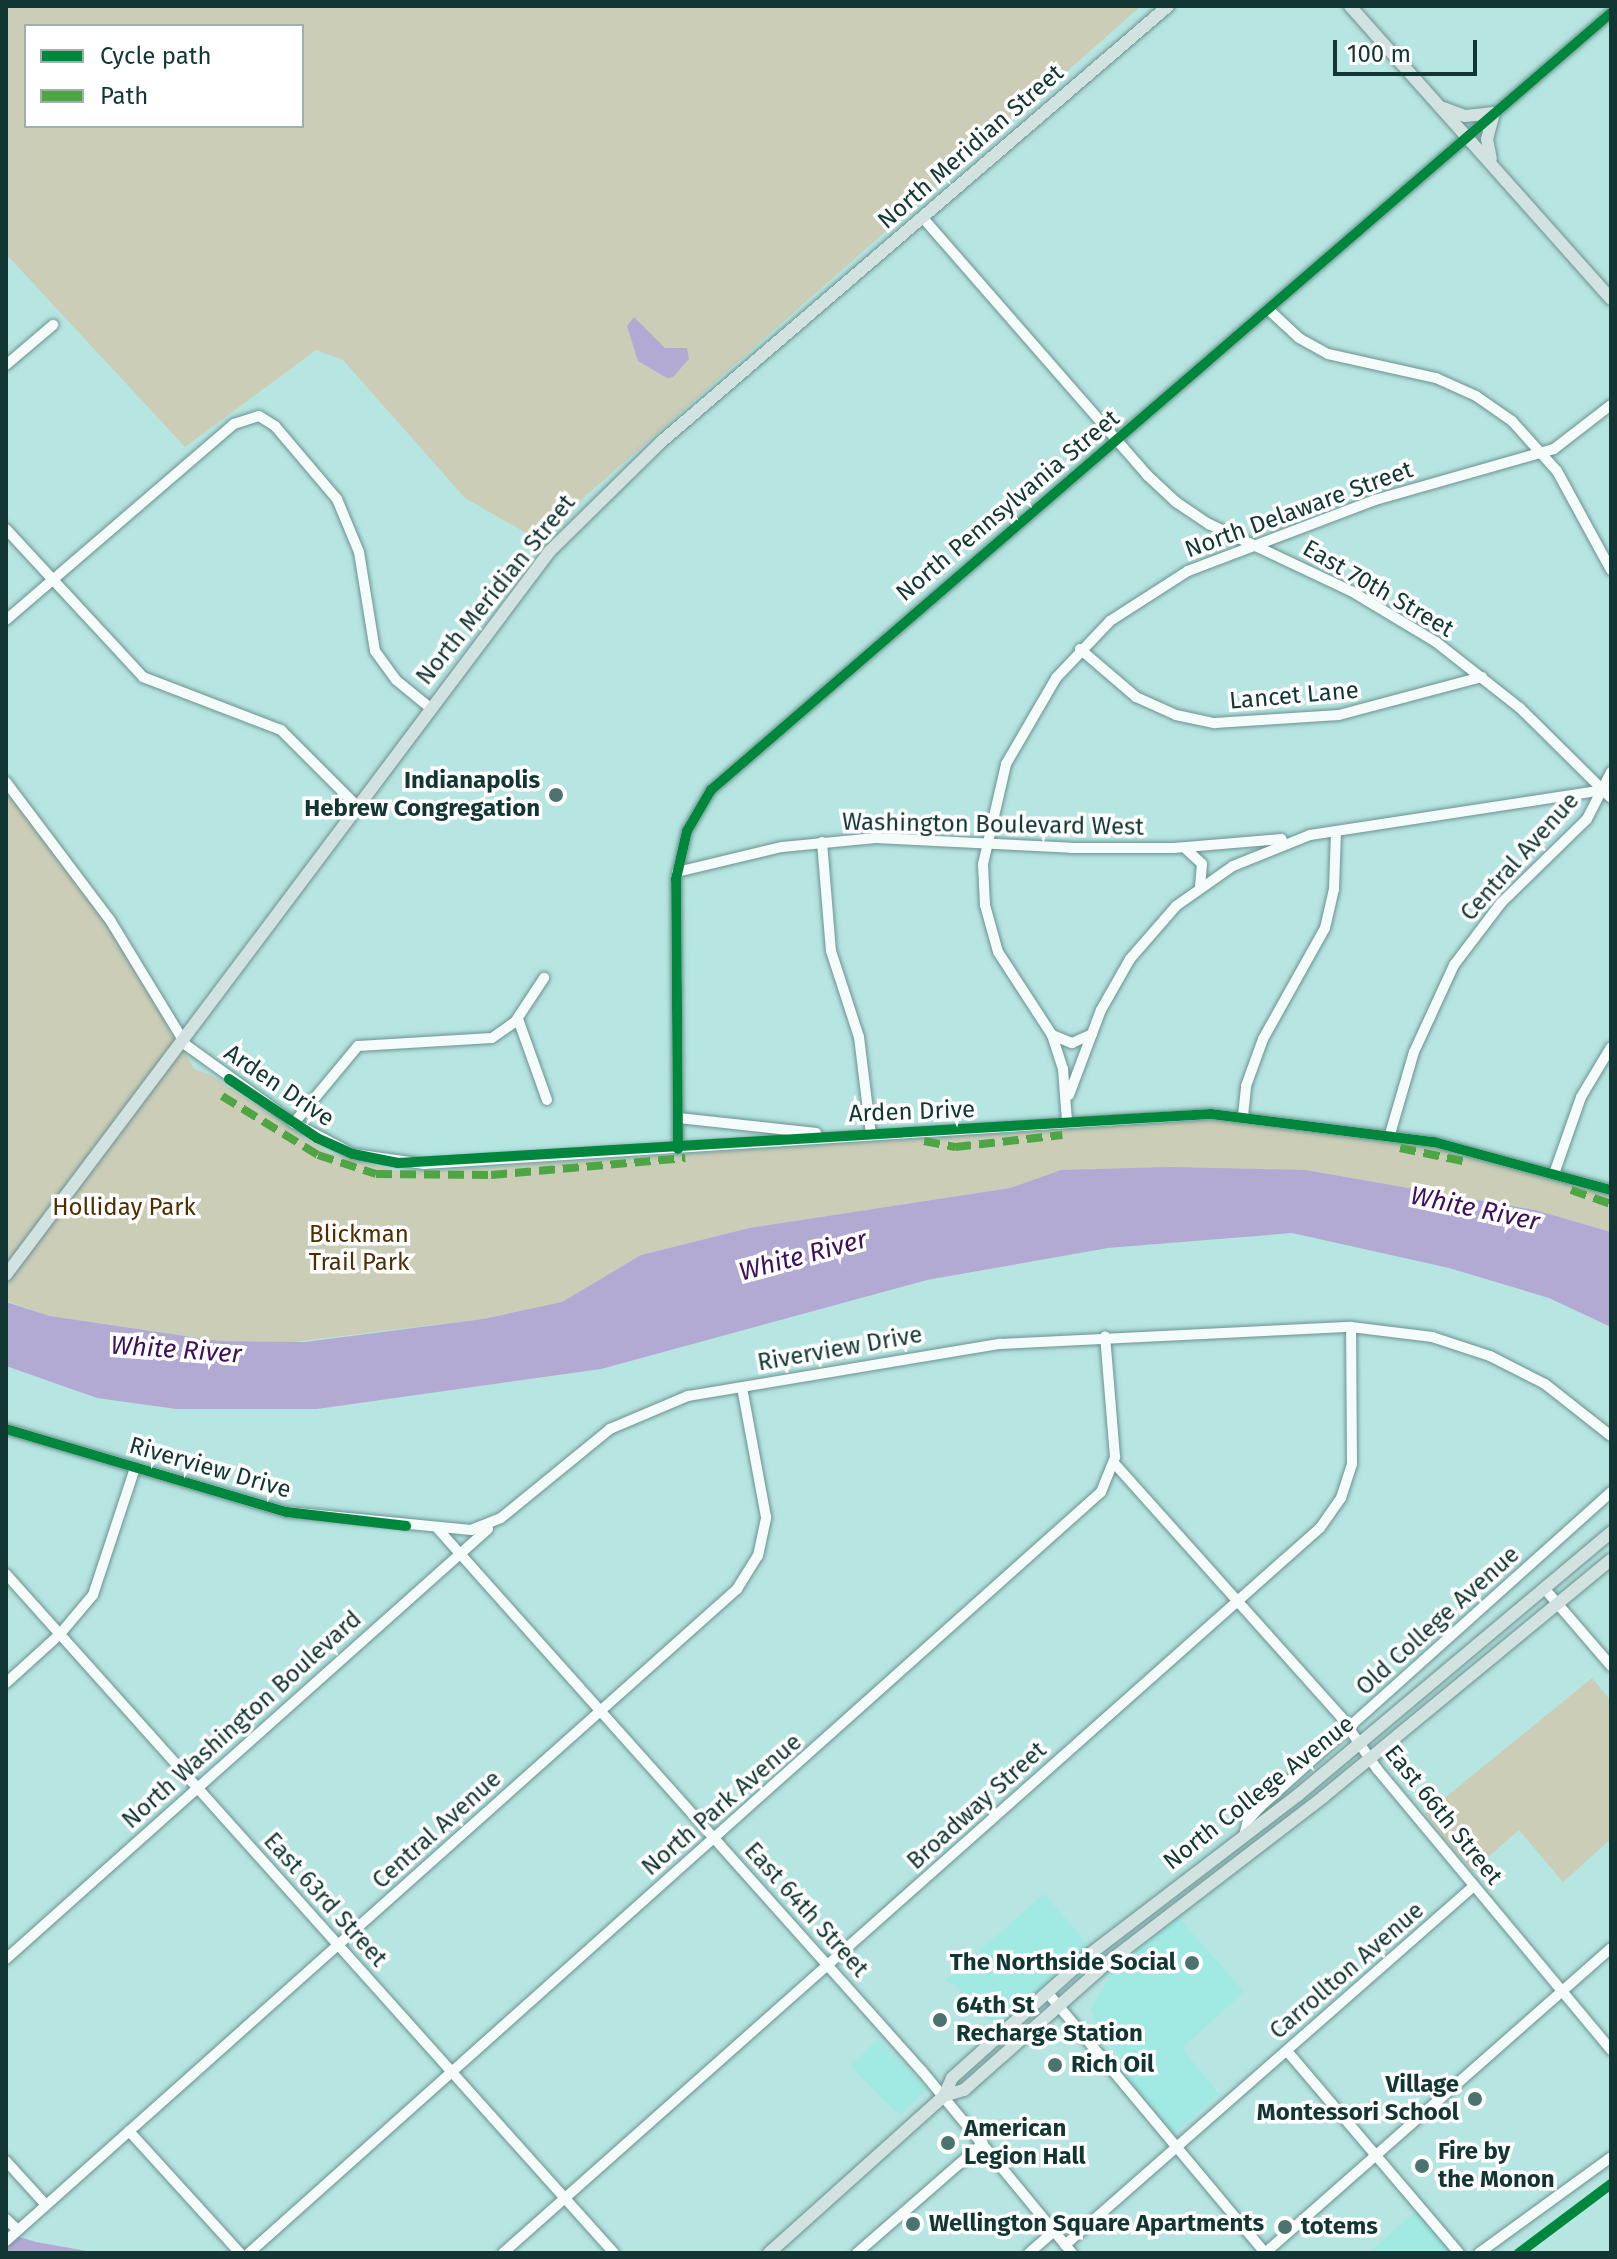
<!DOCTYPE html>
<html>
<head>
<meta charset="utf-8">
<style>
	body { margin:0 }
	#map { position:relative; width:1617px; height:2259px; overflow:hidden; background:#b7e5e1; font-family:"Fira Sans",sans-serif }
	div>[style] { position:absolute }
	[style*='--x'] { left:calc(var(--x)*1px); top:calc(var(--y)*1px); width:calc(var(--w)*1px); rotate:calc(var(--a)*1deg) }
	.built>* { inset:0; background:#a0eae3; transform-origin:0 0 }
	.green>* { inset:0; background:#cbcdb7 }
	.water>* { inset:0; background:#b3aad4 }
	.roads { filter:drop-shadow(0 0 2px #6b9290) drop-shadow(0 0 2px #6b9290) }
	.minor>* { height:10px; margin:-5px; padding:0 5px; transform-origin:5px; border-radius:5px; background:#f4fbfa }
	.major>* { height:12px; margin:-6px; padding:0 6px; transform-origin:6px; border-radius:6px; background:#d2e2e1 }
	.quiet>* { height:8px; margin-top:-4px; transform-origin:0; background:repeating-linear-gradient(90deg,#4ea544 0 16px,transparent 0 24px) }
	.cycleway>* { height:10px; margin:-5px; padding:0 5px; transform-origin:5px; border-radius:5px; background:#00873e }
	.dots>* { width:22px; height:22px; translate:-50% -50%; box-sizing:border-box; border:4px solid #fff; border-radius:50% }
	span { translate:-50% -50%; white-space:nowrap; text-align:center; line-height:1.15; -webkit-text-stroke:7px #fff; paint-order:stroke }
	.street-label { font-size:24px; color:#123633 }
	.poi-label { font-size:24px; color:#123633; font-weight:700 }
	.right { translate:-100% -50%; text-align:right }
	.left { translate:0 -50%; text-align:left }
	.park-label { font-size:24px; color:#4f2d00 }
	.water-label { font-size:26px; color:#3e105b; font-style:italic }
	.frame { position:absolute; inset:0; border:8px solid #123633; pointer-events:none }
	.legend { position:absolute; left:24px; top:24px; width:280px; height:104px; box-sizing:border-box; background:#fff; border:2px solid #a0afad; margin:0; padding:10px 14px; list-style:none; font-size:24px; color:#123633 }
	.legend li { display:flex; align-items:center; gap:16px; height:40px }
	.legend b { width:40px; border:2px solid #a0afad }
	.scale { position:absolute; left:1333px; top:40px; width:144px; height:36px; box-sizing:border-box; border:4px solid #123633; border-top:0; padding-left:10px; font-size:24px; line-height:28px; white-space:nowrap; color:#123633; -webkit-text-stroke:6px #fff; paint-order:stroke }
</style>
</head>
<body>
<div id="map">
	<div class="built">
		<div style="clip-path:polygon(1044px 1894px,1088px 1944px,996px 2027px,955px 1985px,945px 1981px)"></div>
		<div style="clip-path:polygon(1179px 1918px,1244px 1992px,1182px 2048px,1219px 2094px,1174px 2133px,1115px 2061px,1120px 2056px,1098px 2028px,1091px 2008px,1114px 1969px)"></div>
		<div style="left:878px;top:2039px;width:70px;height:38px;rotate:46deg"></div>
		<div style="clip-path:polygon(1416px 2211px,1454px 2253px,1369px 2253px)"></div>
	</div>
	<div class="green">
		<div style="clip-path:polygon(evenodd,6px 6px,1141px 6px,537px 539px,465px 498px,343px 360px,316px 350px,185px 447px,6px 254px,6px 6px,26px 26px,302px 26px,302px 126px,26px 126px,26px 26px)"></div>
		<div style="clip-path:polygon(6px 784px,133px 953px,194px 1069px,211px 1075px,329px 1153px,396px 1171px,444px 1170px,1224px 1119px,1420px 1144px,1586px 1187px,1611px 1196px,1611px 1232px,1535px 1210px,1306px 1170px,1061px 1170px,1010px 1188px,749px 1228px,641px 1255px,562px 1302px,483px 1319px,293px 1342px,219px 1341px,50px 1316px,6px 1301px)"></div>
		<div style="clip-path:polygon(1592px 1678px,1611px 1701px,1611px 1839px,1563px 1882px,1519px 1830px,1472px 1871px,1425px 1814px)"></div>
	</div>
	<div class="water">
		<div style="clip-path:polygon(634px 317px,665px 348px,687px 348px,689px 359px,673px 377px,667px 378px,638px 361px,627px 326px)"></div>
		<div style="clip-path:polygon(1170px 1167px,1306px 1170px,1535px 1210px,1611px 1232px,1611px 1327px,1549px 1298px,1449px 1268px,1292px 1233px,1108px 1248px,927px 1280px,601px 1369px,317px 1409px,176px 1409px,97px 1398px,6px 1366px,6px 1302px,50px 1316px,219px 1341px,305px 1342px,483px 1319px,562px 1302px,641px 1255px,749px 1228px,1010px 1188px,1061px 1170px)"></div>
		<div style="clip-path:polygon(6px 2233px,36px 2242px,98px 2253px,6px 2253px)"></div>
	</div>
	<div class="roads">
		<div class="minor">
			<div style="--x:923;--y:218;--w:341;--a:48.9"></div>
			<div style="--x:1147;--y:475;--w:40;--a:43"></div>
			<div style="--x:1176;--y:502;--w:40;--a:34"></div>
			<div style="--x:1209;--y:524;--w:157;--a:25.3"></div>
			<div style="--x:1351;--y:591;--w:99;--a:31"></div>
			<div style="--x:1436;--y:642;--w:107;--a:38.2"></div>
			<div style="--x:1520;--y:708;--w:128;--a:44.7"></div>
			<div style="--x:1269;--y:310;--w:41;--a:43"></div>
			<div style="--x:1299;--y:338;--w:33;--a:29"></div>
			<div style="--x:1328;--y:354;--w:111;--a:12.5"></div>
			<div style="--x:1436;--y:378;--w:44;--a:24.2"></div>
			<div style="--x:1476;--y:396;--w:44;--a:34.8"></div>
			<div style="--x:1512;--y:421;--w:67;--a:48"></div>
			<div style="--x:1557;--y:471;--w:113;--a:61.4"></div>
			<div style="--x:6;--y:365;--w:62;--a:-40.4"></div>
			<div style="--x:6;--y:529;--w:202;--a:47.2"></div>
			<div style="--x:143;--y:677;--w:148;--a:21"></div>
			<div style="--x:281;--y:730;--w:107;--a:45"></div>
			<div style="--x:6;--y:620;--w:301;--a:-40.7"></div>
			<div style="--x:234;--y:424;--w:26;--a:-18"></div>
			<div style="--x:259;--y:416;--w:19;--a:32"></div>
			<div style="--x:275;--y:426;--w:96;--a:49.7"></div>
			<div style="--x:337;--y:499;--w:57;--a:67.5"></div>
			<div style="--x:359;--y:552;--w:100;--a:80.8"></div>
			<div style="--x:375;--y:651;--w:36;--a:54"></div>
			<div style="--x:396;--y:680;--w:43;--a:39.3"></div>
			<div style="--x:1080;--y:649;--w:74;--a:40.6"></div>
			<div style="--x:1136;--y:697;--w:44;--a:24.2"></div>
			<div style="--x:1176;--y:715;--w:40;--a:12"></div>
			<div style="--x:1215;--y:723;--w:124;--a:-3.7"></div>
			<div style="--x:1339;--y:715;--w:148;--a:-14.9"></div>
			<div style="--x:6;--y:782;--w:173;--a:53"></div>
			<div style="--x:110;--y:920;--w:146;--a:58.7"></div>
			<div style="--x:186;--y:1045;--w:133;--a:35.8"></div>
			<div style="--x:294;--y:1123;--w:67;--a:27.7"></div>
			<div style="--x:353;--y:1154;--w:72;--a:8"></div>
			<div style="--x:424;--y:1164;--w:789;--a:-3.64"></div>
			<div style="--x:1211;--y:1114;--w:225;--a:7.2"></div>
			<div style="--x:1434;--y:1142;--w:183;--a:15.2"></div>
			<div style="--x:822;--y:842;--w:109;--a:85.3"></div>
			<div style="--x:831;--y:951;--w:90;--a:72"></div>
			<div style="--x:859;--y:1037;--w:99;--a:83"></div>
			<div style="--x:1185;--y:848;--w:23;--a:43"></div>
			<div style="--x:1202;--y:864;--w:23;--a:95"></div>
			<div style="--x:677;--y:872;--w:108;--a:-13.4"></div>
			<div style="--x:782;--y:847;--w:94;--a:-5.5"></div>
			<div style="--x:876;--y:838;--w:195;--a:2.9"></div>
			<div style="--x:1071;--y:848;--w:103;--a:0"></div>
			<div style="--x:1174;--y:848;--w:108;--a:-4.8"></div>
			<div style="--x:518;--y:1019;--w:86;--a:70.3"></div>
			<div style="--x:1052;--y:1035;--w:22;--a:22"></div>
			<div style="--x:1072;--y:1043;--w:22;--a:-24"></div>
			<div style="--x:1069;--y:1095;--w:91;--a:-69.4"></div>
			<div style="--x:1101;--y:1010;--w:59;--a:-60.4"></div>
			<div style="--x:1130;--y:959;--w:70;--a:-49"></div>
			<div style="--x:1176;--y:906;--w:70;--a:-35.1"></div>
			<div style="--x:1233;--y:866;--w:83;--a:-21.9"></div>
			<div style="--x:1310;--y:835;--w:298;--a:-8.7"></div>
			<div style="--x:1243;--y:1116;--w:30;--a:-84"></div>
			<div style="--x:1246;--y:1086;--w:50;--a:-70.1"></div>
			<div style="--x:1263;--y:1039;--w:127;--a:-60.8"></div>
			<div style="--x:1325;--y:928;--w:40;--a:-77"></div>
			<div style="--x:1334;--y:889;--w:57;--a:-88"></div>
			<div style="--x:679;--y:1118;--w:138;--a:6.2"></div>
			<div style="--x:1067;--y:1121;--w:52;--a:-94.4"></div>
			<div style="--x:1063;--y:1069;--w:36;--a:-108"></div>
			<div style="--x:1052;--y:1035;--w:99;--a:-123"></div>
			<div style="--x:998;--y:952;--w:49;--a:-105.5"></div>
			<div style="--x:985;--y:905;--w:41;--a:-92.8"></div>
			<div style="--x:983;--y:864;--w:103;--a:-77"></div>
			<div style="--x:1006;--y:764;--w:99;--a:-59.8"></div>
			<div style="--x:1056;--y:678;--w:79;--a:-46.5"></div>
			<div style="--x:1110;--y:621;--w:93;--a:-32.7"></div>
			<div style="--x:1188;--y:571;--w:200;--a:-20.8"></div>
			<div style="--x:1375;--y:500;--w:186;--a:-15.9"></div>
			<div style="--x:1554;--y:449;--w:72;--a:-37.7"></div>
			<div style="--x:294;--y:1123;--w:100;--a:-50.3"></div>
			<div style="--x:358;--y:1046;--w:134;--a:-3.4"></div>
			<div style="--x:492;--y:1038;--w:28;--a:-35"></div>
			<div style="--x:515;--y:1022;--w:53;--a:-56.6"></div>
			<div style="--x:1390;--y:1134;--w:85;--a:-73.7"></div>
			<div style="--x:1414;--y:1052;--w:96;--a:-65.3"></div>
			<div style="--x:1454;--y:965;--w:78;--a:-52.8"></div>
			<div style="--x:1501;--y:903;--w:120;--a:-44.3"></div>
			<div style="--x:1587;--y:819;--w:53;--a:-62.9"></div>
			<div style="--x:678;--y:1149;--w:270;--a:-90.4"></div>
			<div style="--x:676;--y:879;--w:49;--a:-77.1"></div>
			<div style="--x:687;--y:831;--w:48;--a:-59.7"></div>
			<div style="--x:711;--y:790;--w:1189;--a:-40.81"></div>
			<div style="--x:1555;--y:1171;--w:78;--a:-70.6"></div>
			<div style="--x:1581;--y:1097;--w:58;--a:-59"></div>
			<div style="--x:6;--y:1429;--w:293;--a:16.5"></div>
			<div style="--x:287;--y:1512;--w:185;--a:5.6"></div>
			<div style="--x:471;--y:1530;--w:32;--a:-22"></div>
			<div style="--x:501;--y:1518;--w:141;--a:-39.2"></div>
			<div style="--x:610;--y:1429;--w:85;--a:-22.9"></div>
			<div style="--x:688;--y:1396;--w:316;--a:-9.5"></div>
			<div style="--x:1000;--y:1344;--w:351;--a:-2.8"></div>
			<div style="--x:1351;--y:1327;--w:82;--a:7"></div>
			<div style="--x:1432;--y:1337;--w:61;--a:18.1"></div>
			<div style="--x:1490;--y:1356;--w:62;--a:27"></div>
			<div style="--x:1545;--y:1384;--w:84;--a:38.2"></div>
			<div style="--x:1114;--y:1463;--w:341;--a:48.2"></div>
			<div style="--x:1341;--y:1717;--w:63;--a:55.3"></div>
			<div style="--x:1377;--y:1769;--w:366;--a:50.2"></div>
			<div style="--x:438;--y:1529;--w:727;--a:48.24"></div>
			<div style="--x:922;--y:2071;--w:236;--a:50.5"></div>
			<div style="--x:6;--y:1574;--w:911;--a:48.16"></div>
			<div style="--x:1544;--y:1588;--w:103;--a:49.3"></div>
			<div style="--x:6;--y:1683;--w:73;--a:-42.2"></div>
			<div style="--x:60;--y:1634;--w:51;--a:-49.8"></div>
			<div style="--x:93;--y:1595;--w:134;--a:-71.7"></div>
			<div style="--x:1244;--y:1836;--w:16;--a:-76"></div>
			<div style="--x:1248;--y:1820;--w:18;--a:-47"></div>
			<div style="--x:1260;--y:1807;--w:472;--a:-41.9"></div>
			<div style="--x:6;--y:1959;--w:646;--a:-41.74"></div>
			<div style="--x:1047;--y:1992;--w:340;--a:50.1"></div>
			<div style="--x:1287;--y:2051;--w:265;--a:49.6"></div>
			<div style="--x:129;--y:2131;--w:165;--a:47.7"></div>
			<div style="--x:6;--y:2161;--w:59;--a:47.7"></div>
			<div style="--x:6;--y:2219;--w:16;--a:43"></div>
			<div style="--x:6;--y:2241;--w:980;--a:-41.73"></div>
			<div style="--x:737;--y:1589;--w:39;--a:-58"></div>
			<div style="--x:758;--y:1556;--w:40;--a:-78"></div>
			<div style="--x:766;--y:1517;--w:132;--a:-100.5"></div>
			<div style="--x:1065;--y:2245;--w:544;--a:-41.28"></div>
			<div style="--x:249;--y:2253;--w:1142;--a:-41.77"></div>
			<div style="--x:1101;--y:1492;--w:38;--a:-68"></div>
			<div style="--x:1115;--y:1457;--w:121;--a:-94.7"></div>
			<div style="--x:503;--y:2253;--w:1092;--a:-41.59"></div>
			<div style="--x:1320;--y:1528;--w:37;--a:-55"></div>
			<div style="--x:1341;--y:1498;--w:36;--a:-72"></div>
			<div style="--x:1352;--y:1464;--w:137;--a:-90.4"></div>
			<div style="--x:857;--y:2253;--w:167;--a:-41.1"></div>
			<div style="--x:1029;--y:2253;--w:33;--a:-41"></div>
			<div style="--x:1265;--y:2253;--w:461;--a:-41.4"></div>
			<div style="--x:1479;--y:2253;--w:163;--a:-36"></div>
		</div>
		<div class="major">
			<div style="--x:1350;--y:6;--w:392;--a:48.3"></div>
			<div style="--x:1443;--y:108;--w:23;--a:20"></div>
			<div style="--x:1465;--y:116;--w:29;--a:-6"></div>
			<div style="--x:1494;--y:113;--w:27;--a:105"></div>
			<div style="--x:1487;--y:139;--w:20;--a:79"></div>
			<div style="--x:6;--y:1275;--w:906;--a:-53.08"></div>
			<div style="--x:550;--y:551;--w:156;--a:-44.5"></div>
			<div style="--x:661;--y:442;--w:669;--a:-40.69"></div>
			<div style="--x:944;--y:2096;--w:21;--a:-17"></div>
			<div style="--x:964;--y:2090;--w:191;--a:-41.6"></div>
			<div style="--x:1107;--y:1963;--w:272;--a:-37.5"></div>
			<div style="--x:1323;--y:1797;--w:373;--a:-39.5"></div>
			<div style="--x:769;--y:2253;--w:235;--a:-41.9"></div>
			<div style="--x:944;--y:2096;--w:20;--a:-66"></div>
			<div style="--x:952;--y:2078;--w:186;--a:-41.9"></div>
			<div style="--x:1090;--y:1954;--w:262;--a:-37.4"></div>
			<div style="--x:1298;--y:1795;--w:409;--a:-40"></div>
		</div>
	</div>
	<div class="quiet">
		<div style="--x:222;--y:1096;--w:113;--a:31.6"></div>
		<div style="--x:318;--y:1155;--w:61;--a:18.1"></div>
		<div style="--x:376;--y:1174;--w:115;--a:0.5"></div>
		<div style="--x:491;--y:1175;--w:195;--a:-5"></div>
		<div style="--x:924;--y:1141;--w:32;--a:11"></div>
		<div style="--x:955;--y:1147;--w:108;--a:-6.4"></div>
		<div style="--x:1400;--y:1148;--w:64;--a:11.7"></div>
		<div style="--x:1571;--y:1190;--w:42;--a:19.3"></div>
	</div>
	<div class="cycleway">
		<div style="--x:229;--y:1079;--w:106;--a:33.8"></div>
		<div style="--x:317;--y:1138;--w:39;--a:24"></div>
		<div style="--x:353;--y:1154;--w:46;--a:11.3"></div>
		<div style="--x:398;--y:1163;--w:814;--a:-3.45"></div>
		<div style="--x:1211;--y:1114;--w:225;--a:7.2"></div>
		<div style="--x:1434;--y:1142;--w:183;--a:15.2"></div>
		<div style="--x:678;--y:1149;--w:270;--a:-90.4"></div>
		<div style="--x:676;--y:879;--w:49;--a:-77.1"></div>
		<div style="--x:687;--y:831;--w:48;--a:-59.7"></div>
		<div style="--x:711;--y:790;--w:1189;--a:-40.81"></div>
		<div style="--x:6;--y:1429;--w:293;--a:16.5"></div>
		<div style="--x:287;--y:1512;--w:120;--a:6.7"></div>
		<div style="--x:1519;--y:2253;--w:115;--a:-36.9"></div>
	</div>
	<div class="dots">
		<div style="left:556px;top:795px;background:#4c7370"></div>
		<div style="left:1192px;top:1963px;background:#4c7370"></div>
		<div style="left:940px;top:2020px;background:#4c7370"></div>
		<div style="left:1055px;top:2065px;background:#4c7370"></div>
		<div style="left:1475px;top:2099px;background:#4c7370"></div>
		<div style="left:948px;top:2143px;background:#4c7370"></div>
		<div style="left:1422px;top:2166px;background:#4c7370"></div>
		<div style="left:913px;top:2224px;background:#4c7370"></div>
		<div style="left:1285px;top:2227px;background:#4c7370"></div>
	</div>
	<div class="street-label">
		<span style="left:971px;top:147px;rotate:-41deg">North Meridian Street</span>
		<span style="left:1008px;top:506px;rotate:-40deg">North Pennsylvania Street</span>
		<span style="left:1299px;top:510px;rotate:-20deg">North Delaware Street</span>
		<span style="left:1378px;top:589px;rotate:30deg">East 70th Street</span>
		<span style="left:496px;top:590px;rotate:-51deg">North Meridian Street</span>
		<span style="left:1294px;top:696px;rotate:-5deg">Lancet Lane</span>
		<span style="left:993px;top:825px;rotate:1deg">Washington Boulevard West</span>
		<span style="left:1520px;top:857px;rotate:-48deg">Central Avenue</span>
		<span style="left:279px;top:1086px;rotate:34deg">Arden Drive</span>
		<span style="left:912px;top:1112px;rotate:-2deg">Arden Drive</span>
		<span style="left:840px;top:1349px;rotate:-10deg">Riverview Drive</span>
		<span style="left:210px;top:1468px;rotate:16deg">Riverview Drive</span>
		<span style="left:1438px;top:1621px;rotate:-42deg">Old College Avenue</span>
		<span style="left:242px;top:1720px;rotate:-42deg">North Washington Boulevard</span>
		<span style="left:1259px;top:1793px;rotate:-38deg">North College Avenue</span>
		<span style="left:722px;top:1805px;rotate:-41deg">North Park Avenue</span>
		<span style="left:977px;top:1806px;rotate:-42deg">Broadway Street</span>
		<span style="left:1443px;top:1815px;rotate:51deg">East 66th Street</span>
		<span style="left:437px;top:1830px;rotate:-42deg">Central Avenue</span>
		<span style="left:325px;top:1900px;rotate:48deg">East 63rd Street</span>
		<span style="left:806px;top:1910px;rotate:48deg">East 64th Street</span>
		<span style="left:1347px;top:1971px;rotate:-41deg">Carrollton Avenue</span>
	</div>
	<div class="poi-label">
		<span class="right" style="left:540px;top:795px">Indianapolis<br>Hebrew Congregation</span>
		<span class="right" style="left:1176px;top:1963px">The Northside Social</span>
		<span class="left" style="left:956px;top:2020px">64th St<br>Recharge Station</span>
		<span class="left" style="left:1071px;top:2065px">Rich Oil</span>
		<span class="right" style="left:1459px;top:2099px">Village<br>Montessori School</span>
		<span class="left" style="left:964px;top:2143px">American<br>Legion Hall</span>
		<span class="left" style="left:1438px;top:2166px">Fire by<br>the Monon</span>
		<span class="left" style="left:929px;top:2224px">Wellington Square Apartments</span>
		<span class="left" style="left:1301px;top:2227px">totems</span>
	</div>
	<div class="park-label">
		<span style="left:124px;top:1208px">Holliday Park</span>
		<span style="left:359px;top:1249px">Blickman<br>Trail Park</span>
	</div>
	<div class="water-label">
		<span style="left:1475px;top:1209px;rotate:12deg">White River</span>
		<span style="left:803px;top:1256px;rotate:-15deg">White River</span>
		<span style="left:176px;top:1350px;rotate:4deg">White River</span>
	</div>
	<div class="frame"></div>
	<ul class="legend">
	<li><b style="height:10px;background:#00873e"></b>Cycle path</li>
	<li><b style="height:10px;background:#4ea544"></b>Path</li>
	</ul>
	<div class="scale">100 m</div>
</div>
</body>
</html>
